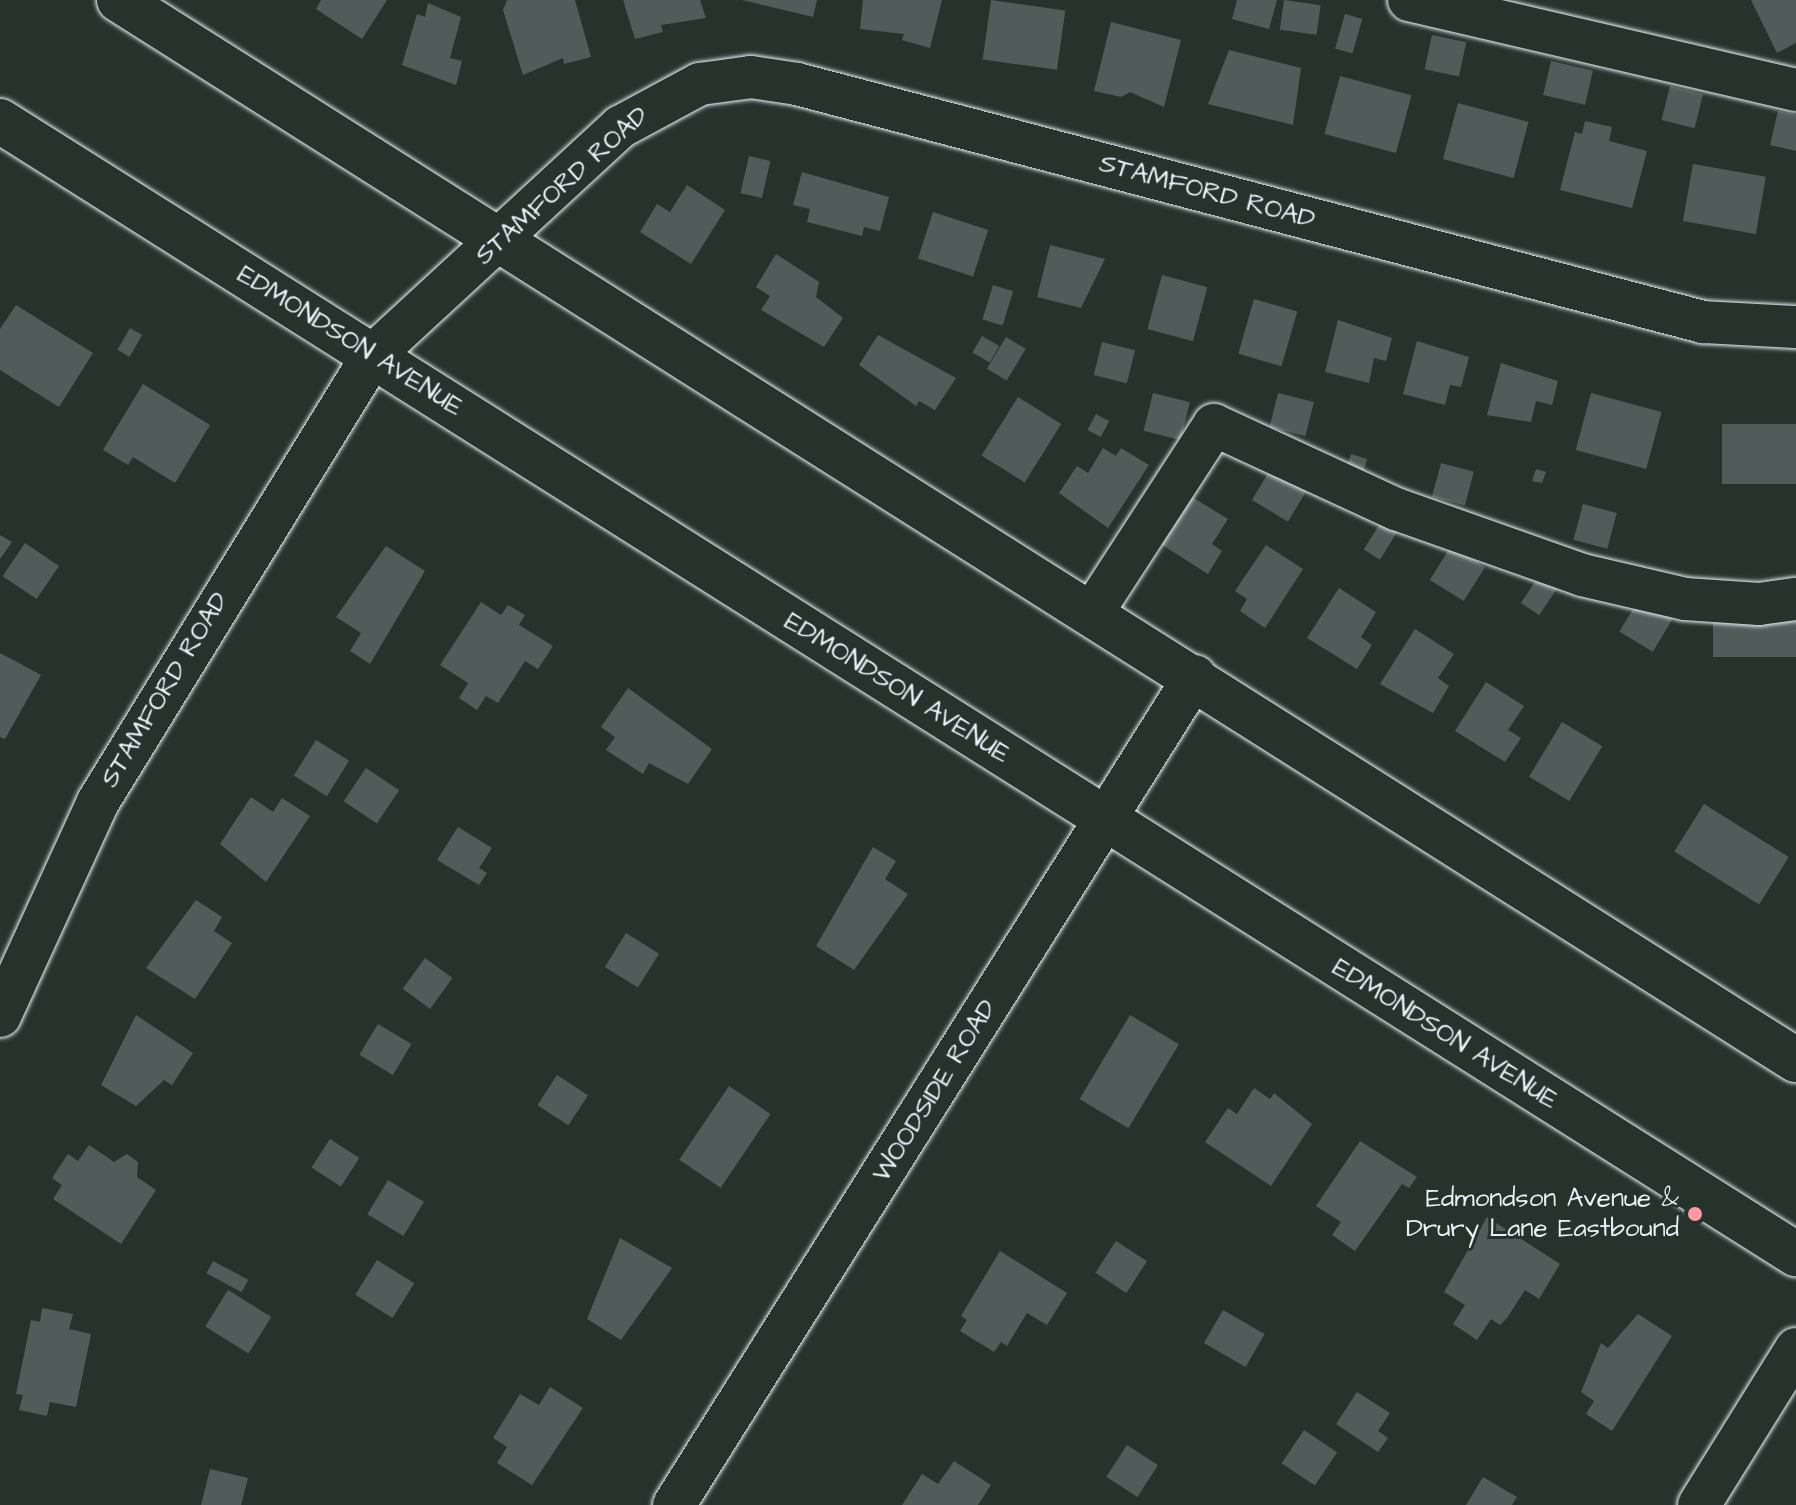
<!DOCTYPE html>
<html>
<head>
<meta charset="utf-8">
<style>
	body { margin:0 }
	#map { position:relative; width:1796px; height:1505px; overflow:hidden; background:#26332d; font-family:"Architects Daughter",sans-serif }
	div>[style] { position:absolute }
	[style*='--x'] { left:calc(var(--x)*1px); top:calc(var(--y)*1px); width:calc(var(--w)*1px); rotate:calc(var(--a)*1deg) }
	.building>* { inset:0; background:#505c59; transform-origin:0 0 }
	.roads { filter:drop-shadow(0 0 2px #e8f1f8) drop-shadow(0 0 2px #e8f1f8) }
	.minor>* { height:42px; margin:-21px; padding:0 21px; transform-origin:21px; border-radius:21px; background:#26332d }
	.major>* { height:44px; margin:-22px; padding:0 22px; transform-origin:22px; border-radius:22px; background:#26332d }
	.dots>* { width:22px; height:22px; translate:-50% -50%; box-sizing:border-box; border:4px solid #26332d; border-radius:50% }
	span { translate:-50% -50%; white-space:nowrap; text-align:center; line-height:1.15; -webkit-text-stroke:6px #26332d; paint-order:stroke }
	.street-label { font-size:26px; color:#e8f1f8 }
	.poi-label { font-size:26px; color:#e8f1f8 }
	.right { translate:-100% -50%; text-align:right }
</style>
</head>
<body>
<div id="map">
	<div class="building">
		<div style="clip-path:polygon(321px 0,387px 0,362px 39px,316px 9px)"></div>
		<div style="clip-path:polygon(507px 0,575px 0,591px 57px,564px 64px,563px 58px,523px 75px,503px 10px)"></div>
		<div style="clip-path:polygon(623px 0,700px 0,706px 18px,661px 25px,663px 32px,635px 39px)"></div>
		<div style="clip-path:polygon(742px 0,817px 0,813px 17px)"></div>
		<div style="clip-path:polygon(863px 0,942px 0,930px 48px,902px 40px,904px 34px,860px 29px)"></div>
		<div style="left:991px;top:0;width:75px;height:60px;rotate:8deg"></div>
		<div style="clip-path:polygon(1237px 0,1277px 0,1269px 29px,1232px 19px)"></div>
		<div style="left:1284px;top:0;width:37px;height:30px;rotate:8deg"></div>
		<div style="clip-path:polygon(1751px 0,1796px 0,1796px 43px,1777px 53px)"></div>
		<div style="clip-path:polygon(428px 3px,461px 17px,450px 58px,462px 61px,456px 85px,402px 65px,417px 14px,425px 17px)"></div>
		<div style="left:1345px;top:14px;width:18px;height:36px;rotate:16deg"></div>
		<div style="clip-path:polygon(1111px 22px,1181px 40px,1164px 107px,1130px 92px,1121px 97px,1094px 91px)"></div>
		<div style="left:1432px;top:35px;width:35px;height:35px;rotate:12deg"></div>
		<div style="clip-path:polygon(1229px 50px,1301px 68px,1293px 125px,1208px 104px)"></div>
		<div style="left:1551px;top:61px;width:43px;height:35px;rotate:13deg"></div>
		<div style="left:1340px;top:76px;width:74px;height:60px;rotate:15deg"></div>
		<div style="left:1670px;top:86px;width:34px;height:35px;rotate:14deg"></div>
		<div style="left:1458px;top:103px;width:73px;height:58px;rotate:15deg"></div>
		<div style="clip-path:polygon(1778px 111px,1796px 115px,1796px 151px,1770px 145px)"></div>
		<div style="clip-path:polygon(1585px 121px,1612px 127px,1609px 141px,1647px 151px,1632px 208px,1560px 190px,1575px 132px,1582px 134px)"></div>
		<div style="left:749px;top:156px;width:22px;height:38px;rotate:13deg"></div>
		<div style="left:1693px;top:164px;width:74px;height:58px;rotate:10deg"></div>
		<div style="clip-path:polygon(802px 172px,889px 197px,880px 231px,864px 227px,862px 236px,807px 222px,810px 209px,793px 205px)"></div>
		<div style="clip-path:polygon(687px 185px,725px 210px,691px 264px,640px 232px,657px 204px,670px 212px)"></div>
		<div style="left:933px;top:212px;width:58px;height:49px;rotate:18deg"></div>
		<div style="clip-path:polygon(1050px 245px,1105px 259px,1081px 308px,1037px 297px)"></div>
		<div style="clip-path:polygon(776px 254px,819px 282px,816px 297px,843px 318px,824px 347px,761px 310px,770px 296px,756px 287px)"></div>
		<div style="left:1162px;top:275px;width:47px;height:56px;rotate:15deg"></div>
		<div style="left:993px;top:285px;width:21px;height:36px;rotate:17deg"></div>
		<div style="left:1254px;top:299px;width:45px;height:57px;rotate:16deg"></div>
		<div style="clip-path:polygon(16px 305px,93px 353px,59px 407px,0 370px,0 329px)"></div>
		<div style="clip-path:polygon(1338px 320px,1392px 338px,1386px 361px,1374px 358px,1369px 383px,1325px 372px)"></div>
		<div style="left:130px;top:328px;width:14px;height:25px;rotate:30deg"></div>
		<div style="clip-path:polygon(878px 335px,956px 378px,935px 410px,919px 401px,916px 406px,859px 365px)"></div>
		<div style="left:982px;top:336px;width:20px;height:19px;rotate:30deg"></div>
		<div style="left:1006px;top:337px;width:23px;height:37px;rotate:31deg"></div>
		<div style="clip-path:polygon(1417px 341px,1469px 357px,1461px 387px,1450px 385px,1445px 405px,1403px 394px)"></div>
		<div style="left:1102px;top:342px;width:34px;height:34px;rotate:14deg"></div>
		<div style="clip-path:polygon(1501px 363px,1558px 381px,1552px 405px,1536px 401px,1531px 422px,1487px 415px)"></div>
		<div style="clip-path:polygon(143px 384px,210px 425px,175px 483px,133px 457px,128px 465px,103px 450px)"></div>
		<div style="left:1153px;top:393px;width:38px;height:39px;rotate:14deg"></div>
		<div style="left:1278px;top:393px;width:37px;height:35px;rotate:14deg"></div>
		<div style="left:1591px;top:393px;width:73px;height:59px;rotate:15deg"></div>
		<div style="left:1018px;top:397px;width:51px;height:69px;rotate:32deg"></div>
		<div style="left:1096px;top:414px;width:15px;height:18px;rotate:28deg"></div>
		<div style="left:1796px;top:424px;width:60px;height:74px;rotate:90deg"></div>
		<div style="clip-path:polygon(1103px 448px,1116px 456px,1121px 448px,1149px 465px,1108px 528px,1059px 493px,1077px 466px,1088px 473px)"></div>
		<div style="left:1351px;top:454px;width:17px;height:15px;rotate:17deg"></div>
		<div style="left:1441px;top:463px;width:34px;height:35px;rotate:15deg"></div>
		<div style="clip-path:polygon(1536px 469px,1546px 472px,1542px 483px,1532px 481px)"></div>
		<div style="left:1270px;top:470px;width:42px;height:35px;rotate:31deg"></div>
		<div style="clip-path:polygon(1189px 495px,1228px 519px,1212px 544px,1222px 551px,1208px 574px,1159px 543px)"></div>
		<div style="left:1583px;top:504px;width:35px;height:37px;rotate:15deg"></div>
		<div style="left:1386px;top:514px;width:19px;height:42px;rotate:32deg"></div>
		<div style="clip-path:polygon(0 535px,12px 542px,0 559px)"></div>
		<div style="left:25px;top:543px;width:41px;height:40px;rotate:34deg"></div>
		<div style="clip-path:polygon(1266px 545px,1303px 569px,1265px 628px,1240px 611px,1247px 599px,1235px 591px)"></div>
		<div style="clip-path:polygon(386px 546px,425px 571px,370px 664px,350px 651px,361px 633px,336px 617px)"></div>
		<div style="left:1451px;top:546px;width:40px;height:40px;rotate:32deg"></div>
		<div style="left:1541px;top:573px;width:22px;height:36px;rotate:34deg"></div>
		<div style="clip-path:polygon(1339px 588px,1376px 612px,1361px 637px,1372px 645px,1357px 669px,1307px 638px)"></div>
		<div style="left:1639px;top:599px;width:39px;height:38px;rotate:31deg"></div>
		<div style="clip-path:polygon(481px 602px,501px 615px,508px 605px,525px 615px,519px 625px,553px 646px,538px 669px,525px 661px,498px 703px,486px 696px,477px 710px,459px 698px,468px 683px,440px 665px)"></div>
		<div style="left:1796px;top:615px;width:42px;height:83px;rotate:90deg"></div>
		<div style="clip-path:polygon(1415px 629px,1454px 654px,1438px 678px,1449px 686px,1433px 713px,1380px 684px)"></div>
		<div style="clip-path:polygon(0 653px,41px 675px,5px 739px,0 737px)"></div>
		<div style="clip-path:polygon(1486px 682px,1524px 706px,1508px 730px,1521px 738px,1505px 762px,1455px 731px)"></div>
		<div style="clip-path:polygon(628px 688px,712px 749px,688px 784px,649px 763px,643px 774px,606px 750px,615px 737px,601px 727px)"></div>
		<div style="left:1562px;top:722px;width:47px;height:64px;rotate:31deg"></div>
		<div style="left:316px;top:740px;width:39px;height:42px;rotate:32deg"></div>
		<div style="left:366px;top:768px;width:40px;height:40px;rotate:34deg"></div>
		<div style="clip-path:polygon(251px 797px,273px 812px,282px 798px,310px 816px,266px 882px,220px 844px)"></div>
		<div style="left:1704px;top:804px;width:100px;height:56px;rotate:32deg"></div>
		<div style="clip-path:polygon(458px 827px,492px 848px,479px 868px,487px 873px,479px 885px,437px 860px)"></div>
		<div style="clip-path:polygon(873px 847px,896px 861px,885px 879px,908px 894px,854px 970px,816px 946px)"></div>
		<div style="clip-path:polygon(196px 900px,222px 917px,214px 931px,232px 943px,195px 999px,146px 968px)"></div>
		<div style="left:626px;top:933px;width:39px;height:40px;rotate:32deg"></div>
		<div style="left:425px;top:958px;width:34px;height:38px;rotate:36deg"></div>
		<div style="clip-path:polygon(136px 1015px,193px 1053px,172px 1085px,164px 1080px,136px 1106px,101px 1085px)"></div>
		<div style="left:1130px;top:1015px;width:57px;height:98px;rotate:31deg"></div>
		<div style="left:378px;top:1024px;width:39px;height:36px;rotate:31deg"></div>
		<div style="left:557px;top:1075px;width:37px;height:36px;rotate:33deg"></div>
		<div style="left:729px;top:1086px;width:50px;height:89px;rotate:34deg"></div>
		<div style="clip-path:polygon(1254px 1088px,1270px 1099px,1274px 1093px,1312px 1124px,1271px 1186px,1205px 1142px,1228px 1108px,1237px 1114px)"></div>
		<div style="left:330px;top:1139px;width:35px;height:34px;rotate:33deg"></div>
		<div style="clip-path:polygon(1360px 1141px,1417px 1177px,1409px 1188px,1402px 1184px,1355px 1251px,1332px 1235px,1341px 1222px,1316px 1206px)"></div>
		<div style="clip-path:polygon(89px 1145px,114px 1162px,127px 1154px,138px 1162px,137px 1177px,156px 1190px,121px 1244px,53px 1199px,62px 1185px,52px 1178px,68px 1154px,78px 1161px)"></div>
		<div style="left:388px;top:1180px;width:42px;height:40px;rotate:31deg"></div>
		<div style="clip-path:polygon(1487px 1217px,1560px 1264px,1539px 1299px,1525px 1290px,1507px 1318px,1500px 1325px,1491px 1319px,1477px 1340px,1453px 1324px,1465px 1305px,1444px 1292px)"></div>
		<div style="clip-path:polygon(620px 1238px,672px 1268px,621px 1340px,587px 1319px)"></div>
		<div style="left:1116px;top:1241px;width:37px;height:38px;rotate:33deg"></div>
		<div style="clip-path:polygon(1000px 1251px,1067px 1293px,1047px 1325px,1027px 1313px,1007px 1346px,1001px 1342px,994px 1352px,960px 1331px,967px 1320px,961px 1316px)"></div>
		<div style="left:377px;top:1260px;width:44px;height:41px;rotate:32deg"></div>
		<div style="left:213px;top:1261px;width:40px;height:14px;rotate:28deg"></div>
		<div style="left:228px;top:1290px;width:51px;height:43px;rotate:32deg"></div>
		<div style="clip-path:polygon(42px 1308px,73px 1314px,69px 1329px,91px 1334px,76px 1407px,50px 1402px,47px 1416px,19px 1410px,23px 1395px,16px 1394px,31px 1320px,40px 1322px)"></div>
		<div style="left:1223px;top:1310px;width:48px;height:38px;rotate:30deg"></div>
		<div style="clip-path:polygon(1638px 1314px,1672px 1336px,1612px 1431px,1586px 1414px,1594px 1401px,1581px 1392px,1601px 1343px,1608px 1348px)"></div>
		<div style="clip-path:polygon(550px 1387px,583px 1408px,532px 1485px,497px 1463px,507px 1447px,493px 1438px,520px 1394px,539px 1405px)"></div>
		<div style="clip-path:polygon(1357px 1392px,1390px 1413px,1378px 1431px,1388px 1438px,1378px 1452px,1336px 1424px)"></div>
		<div style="left:1304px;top:1430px;width:40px;height:40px;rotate:34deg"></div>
		<div style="left:1127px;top:1445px;width:37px;height:38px;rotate:33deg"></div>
		<div style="clip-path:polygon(954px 1461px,991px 1485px,978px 1505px,902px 1505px,922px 1474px,938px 1484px)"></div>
		<div style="clip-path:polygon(210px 1469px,248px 1478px,241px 1505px,201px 1505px)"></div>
		<div style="clip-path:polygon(1483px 1477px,1517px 1497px,1512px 1505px,1466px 1505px)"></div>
	</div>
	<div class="roads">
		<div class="minor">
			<div style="--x:1409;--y:0;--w:397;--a:13.1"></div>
			<div style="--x:1092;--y:613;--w:224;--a:-57"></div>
			<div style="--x:1214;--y:425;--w:200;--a:24.8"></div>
			<div style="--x:1396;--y:509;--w:197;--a:19.5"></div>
			<div style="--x:1582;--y:575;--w:106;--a:13.1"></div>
			<div style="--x:1685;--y:599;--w:74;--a:3.9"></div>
			<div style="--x:1759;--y:604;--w:37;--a:-8"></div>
			<div style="--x:0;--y:1016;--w:235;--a:-65.4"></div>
			<div style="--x:98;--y:802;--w:525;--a:-58.4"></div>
			<div style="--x:373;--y:355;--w:336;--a:-42.7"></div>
			<div style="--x:620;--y:127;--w:91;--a:-28.3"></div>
			<div style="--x:700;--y:84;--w:51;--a:-7.8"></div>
			<div style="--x:751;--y:77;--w:47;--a:8.7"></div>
			<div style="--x:797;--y:84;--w:937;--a:14.72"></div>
			<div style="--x:1703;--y:322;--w:93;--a:3.1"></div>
			<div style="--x:674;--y:1505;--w:979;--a:-57.85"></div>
			<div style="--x:1699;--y:1505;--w:184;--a:-58.1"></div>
		</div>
		<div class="major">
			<div style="--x:119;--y:0;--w:1984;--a:32.3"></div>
			<div style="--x:0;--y:121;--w:2124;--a:32.25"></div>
		</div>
	</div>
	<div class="dots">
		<div style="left:1695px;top:1214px;background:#ff9aa2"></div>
	</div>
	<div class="street-label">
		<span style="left:562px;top:186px;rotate:-42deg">STAMFORD ROAD</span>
		<span style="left:1207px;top:192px;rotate:15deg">STAMFORD ROAD</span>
		<span style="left:350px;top:341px;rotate:32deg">EDMONDSON AVENUE</span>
		<span style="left:897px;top:688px;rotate:32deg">EDMONDSON AVENUE</span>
		<span style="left:165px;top:690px;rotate:-59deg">STAMFORD ROAD</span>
		<span style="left:1445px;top:1034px;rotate:32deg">EDMONDSON AVENUE</span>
		<span style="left:935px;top:1091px;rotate:-58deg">WOODSIDE ROAD</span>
	</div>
	<div class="poi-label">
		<span class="right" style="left:1679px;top:1214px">Edmondson Avenue &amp;<br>Drury Lane Eastbound</span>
	</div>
</div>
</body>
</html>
